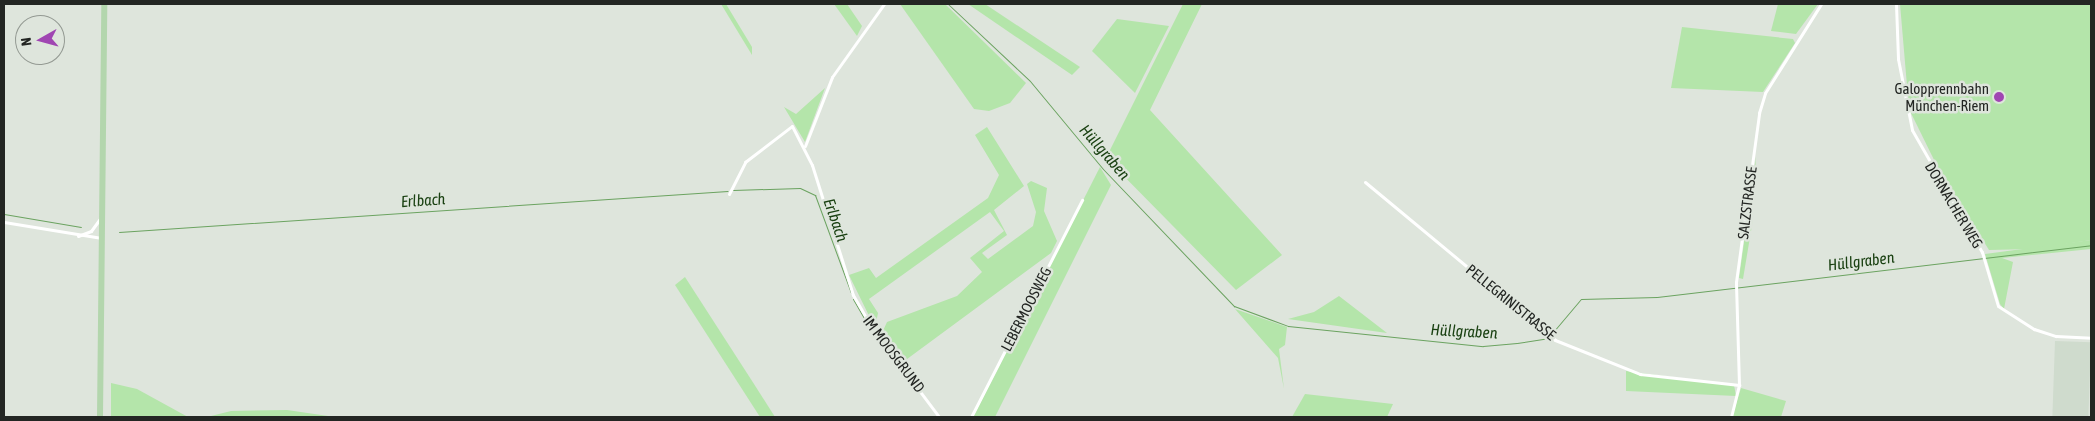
<!DOCTYPE html>
<html>
<head>
<meta charset="utf-8">
<style>
	body { margin:0 }
	#map { position:relative; width:2095px; height:421px; overflow:hidden; background:#dee5dc; font-family:"Asap Condensed",sans-serif }
	div>[style] { position:absolute }
	[style*='--x'] { left:calc(var(--x)*1px); top:calc(var(--y)*1px); width:calc(var(--w)*1px); rotate:calc(var(--a)*1deg) }
	.built>* { inset:0; background:#cfdbcd; transform-origin:0 0 }
	.green>* { inset:0; background:#b4e5aa }
	.stream>* { height:1px; margin:-0.5px; padding:0 0.5px; transform-origin:0.5px; border-radius:0.5px; background:#6ba360 }
	.minor>* { height:3px; margin:-1.5px; padding:0 1.5px; transform-origin:1.5px; border-radius:1.5px; background:#fff }
	.primary>* { height:5.5px; margin:-2.75px; padding:0 2.75px; transform-origin:2.75px; border-radius:2.75px; background:#b3d6ad }
	.dots>* { width:14px; height:14px; translate:-50% -50%; box-sizing:border-box; border:2px solid #dee5dc; border-radius:50% }
	span { translate:-50% -50%; white-space:nowrap; text-align:center; line-height:1.15; -webkit-text-stroke:5px #dee5dc; paint-order:stroke }
	.poi-label { font-size:15px; color:#232623 }
	.right { translate:-100% -50%; text-align:right }
	.street-label { font-size:15px; color:#232623 }
	.water-label { font-size:16px; color:#1a4112; font-style:italic }
	.frame { position:absolute; inset:0; border:5px solid #232623; pointer-events:none }
	.north { position:absolute; left:15px; top:15px; width:50px; height:50px; box-sizing:border-box; background:#dee5dc; border:1px solid #939992; border-radius:50%; rotate:263deg; font-size:14px; font-weight:700; line-height:20px; text-align:center; color:#232623 }
	.north::after { content:''; display:block; margin:auto; width:18px; height:22px; background:#a046b2; clip-path:polygon(50% 0,100% 100%,50% 72%,0 100%) }
</style>
</head>
<body>
<div id="map">
	<div class="built">
		<div style="left:2055px;top:341px;width:36px;height:76px;rotate:2deg"></div>
	</div>
	<div class="green">
		<div style="clip-path:polygon(721px 4px,726px 4px,752px 47px,752px 55px)"></div>
		<div style="clip-path:polygon(834px 4px,847px 4px,862px 26px,857px 36px)"></div>
		<div style="clip-path:polygon(900px 4px,945px 4px,1026px 83px,1010px 103px,989px 111px,974px 109px)"></div>
		<div style="clip-path:polygon(968px 4px,985px 4px,1080px 67px,1072px 75px)"></div>
		<div style="clip-path:polygon(1183px 4px,1202px 4px,1150px 110px,1282px 255px,1236px 290px,1106px 158px)"></div>
		<div style="clip-path:polygon(1778px 4px,1818px 4px,1796px 34px,1771px 31px)"></div>
		<div style="clip-path:polygon(1900px 4px,2091px 4px,2091px 240px,2033px 249px,1989px 250px,1939px 170px,1909px 109px)"></div>
		<div style="clip-path:polygon(1117px 19px,1169px 26px,1135px 93px,1092px 51px)"></div>
		<div style="clip-path:polygon(1682px 27px,1793px 39px,1795px 43px,1763px 92px,1671px 88px)"></div>
		<div style="clip-path:polygon(825px 88px,805px 142px,784px 107px,796px 114px)"></div>
		<div style="clip-path:polygon(987px 127px,1024px 186px,994px 210px,1007px 235px,982px 253px,988px 259px,1033px 226px,1036px 212px,1027px 184px,1031px 181px,1047px 188px,1044px 211px,1057px 241px,1051px 253px,903px 362px,882px 333px,887px 322px,957px 296px,982px 272px,970px 258px,1004px 231px,990px 212px,869px 299px,878px 313px,875px 328px,849px 275px,869px 268px,876px 278px,988px 198px,999px 175px,975px 135px)"></div>
		<div style="clip-path:polygon(1756px 156px,1752px 225px,1743px 279px,1739px 278px)"></div>
		<div style="clip-path:polygon(1100px 167px,1111px 185px,995px 417px,973px 417px)"></div>
		<div style="clip-path:polygon(2091px 240px,2091px 249px,2002px 258px,2013px 262px,2004px 309px,2000px 304px,1985px 254px)"></div>
		<div style="clip-path:polygon(685px 277px,754px 384px,775px 417px,760px 417px,675px 285px)"></div>
		<div style="clip-path:polygon(1339px 296px,1387px 333px,1288px 319px,1314px 312px)"></div>
		<div style="clip-path:polygon(1235px 309px,1287px 327px,1285px 345px,1279px 349px,1284px 389px,1278px 358px)"></div>
		<div style="clip-path:polygon(1626px 371px,1734px 385px,1736px 396px,1626px 391px)"></div>
		<div style="clip-path:polygon(111px 383px,137px 389px,188px 417px,111px 417px)"></div>
		<div style="clip-path:polygon(1741px 388px,1786px 401px,1781px 417px,1732px 417px)"></div>
		<div style="clip-path:polygon(1305px 394px,1393px 404px,1387px 417px,1292px 417px)"></div>
		<div style="clip-path:polygon(287px 410px,335px 417px,207px 417px,231px 411px)"></div>
	</div>
	<div class="stream">
		<div style="--x:948;--y:4;--w:112;--a:43.2"></div>
		<div style="--x:1030;--y:81;--w:114;--a:50.3"></div>
		<div style="--x:1103;--y:169;--w:190;--a:46.3"></div>
		<div style="--x:1234;--y:306;--w:58;--a:20.3"></div>
		<div style="--x:1288;--y:326;--w:196;--a:5.9"></div>
		<div style="--x:1483;--y:346;--w:34;--a:-5"></div>
		<div style="--x:1517;--y:343;--w:31;--a:-9"></div>
		<div style="--x:1548;--y:338;--w:51;--a:-49.8"></div>
		<div style="--x:1581;--y:299;--w:76;--a:-1.5"></div>
		<div style="--x:1657;--y:297;--w:437;--a:-6.8"></div>
		<div style="--x:733;--y:190;--w:67;--a:-1.7"></div>
		<div style="--x:800;--y:188;--w:17;--a:25"></div>
		<div style="--x:815;--y:195;--w:104;--a:69.8"></div>
		<div style="--x:4;--y:214;--w:78;--a:9.6"></div>
		<div style="--x:119;--y:232;--w:610;--a:-3.85"></div>
		<div style="--x:853;--y:299;--w:34;--a:60"></div>
		<div style="--x:874;--y:334;--w:56;--a:52.9"></div>
	</div>
	<div class="minor">
		<div style="--x:1896;--y:4;--w:55;--a:87.9"></div>
		<div style="--x:1898;--y:59;--w:72;--a:78.8"></div>
		<div style="--x:1912;--y:130;--w:141;--a:60.2"></div>
		<div style="--x:1982;--y:252;--w:56;--a:73.5"></div>
		<div style="--x:1998;--y:306;--w:43;--a:32.6"></div>
		<div style="--x:2034;--y:329;--w:23;--a:18"></div>
		<div style="--x:2056;--y:336;--w:35;--a:3"></div>
		<div style="--x:805;--y:146;--w:74;--a:-68.6"></div>
		<div style="--x:832;--y:77;--w:90;--a:-54.5"></div>
		<div style="--x:1365;--y:182;--w:247;--a:39.7"></div>
		<div style="--x:1555;--y:340;--w:92;--a:21.8"></div>
		<div style="--x:1640;--y:374;--w:100;--a:6.3"></div>
		<div style="--x:729;--y:194;--w:36;--a:-63"></div>
		<div style="--x:745;--y:162;--w:59;--a:-37.5"></div>
		<div style="--x:792;--y:126;--w:44;--a:62.9"></div>
		<div style="--x:812;--y:165;--w:136;--a:72.5"></div>
		<div style="--x:853;--y:295;--w:39;--a:60"></div>
		<div style="--x:873;--y:329;--w:110;--a:53.1"></div>
		<div style="--x:4;--y:222;--w:99;--a:9.3"></div>
		<div style="--x:78;--y:236;--w:14;--a:-21"></div>
		<div style="--x:91;--y:231;--w:17;--a:-54"></div>
		<div style="--x:971;--y:417;--w:244;--a:-62.9"></div>
		<div style="--x:1731;--y:417;--w:33;--a:-76"></div>
		<div style="--x:1739;--y:385;--w:103;--a:-91.7"></div>
		<div style="--x:1736;--y:282;--w:171;--a:-82.2"></div>
		<div style="--x:1759;--y:113;--w:21;--a:-73"></div>
		<div style="--x:1765;--y:93;--w:105;--a:-57.8"></div>
	</div>
	<div class="primary">
		<div style="--x:100;--y:417;--w:413;--a:-89.4"></div>
	</div>
	<div class="dots">
		<div style="left:1999px;top:97px;background:#a046b2"></div>
	</div>
	<div class="poi-label">
		<span class="right" style="left:1989px;top:97px">Galopprennbahn<br>München-Riem</span>
	</div>
	<div class="street-label">
		<span style="left:1747px;top:203px;rotate:-83deg">SALZSTRASSE</span>
		<span style="left:1954px;top:205px;rotate:59deg">DORNACHER WEG</span>
		<span style="left:1511px;top:302px;rotate:39deg">PELLEGRINISTRASSE</span>
		<span style="left:1026px;top:309px;rotate:-63deg">LEBERMOOSWEG</span>
		<span style="left:894px;top:354px;rotate:53deg">IM MOOSGRUND</span>
	</div>
	<div class="water-label">
		<span style="left:1105px;top:152px;rotate:49deg">Hüllgraben</span>
		<span style="left:423px;top:200px;rotate:-4deg">Erlbach</span>
		<span style="left:836px;top:220px;rotate:71deg">Erlbach</span>
		<span style="left:1861px;top:261px;rotate:-7deg">Hüllgraben</span>
		<span style="left:1464px;top:331px;rotate:3deg">Hüllgraben</span>
	</div>
	<div class="frame"></div>
	<div class="north">N</div>
</div>
</body>
</html>
